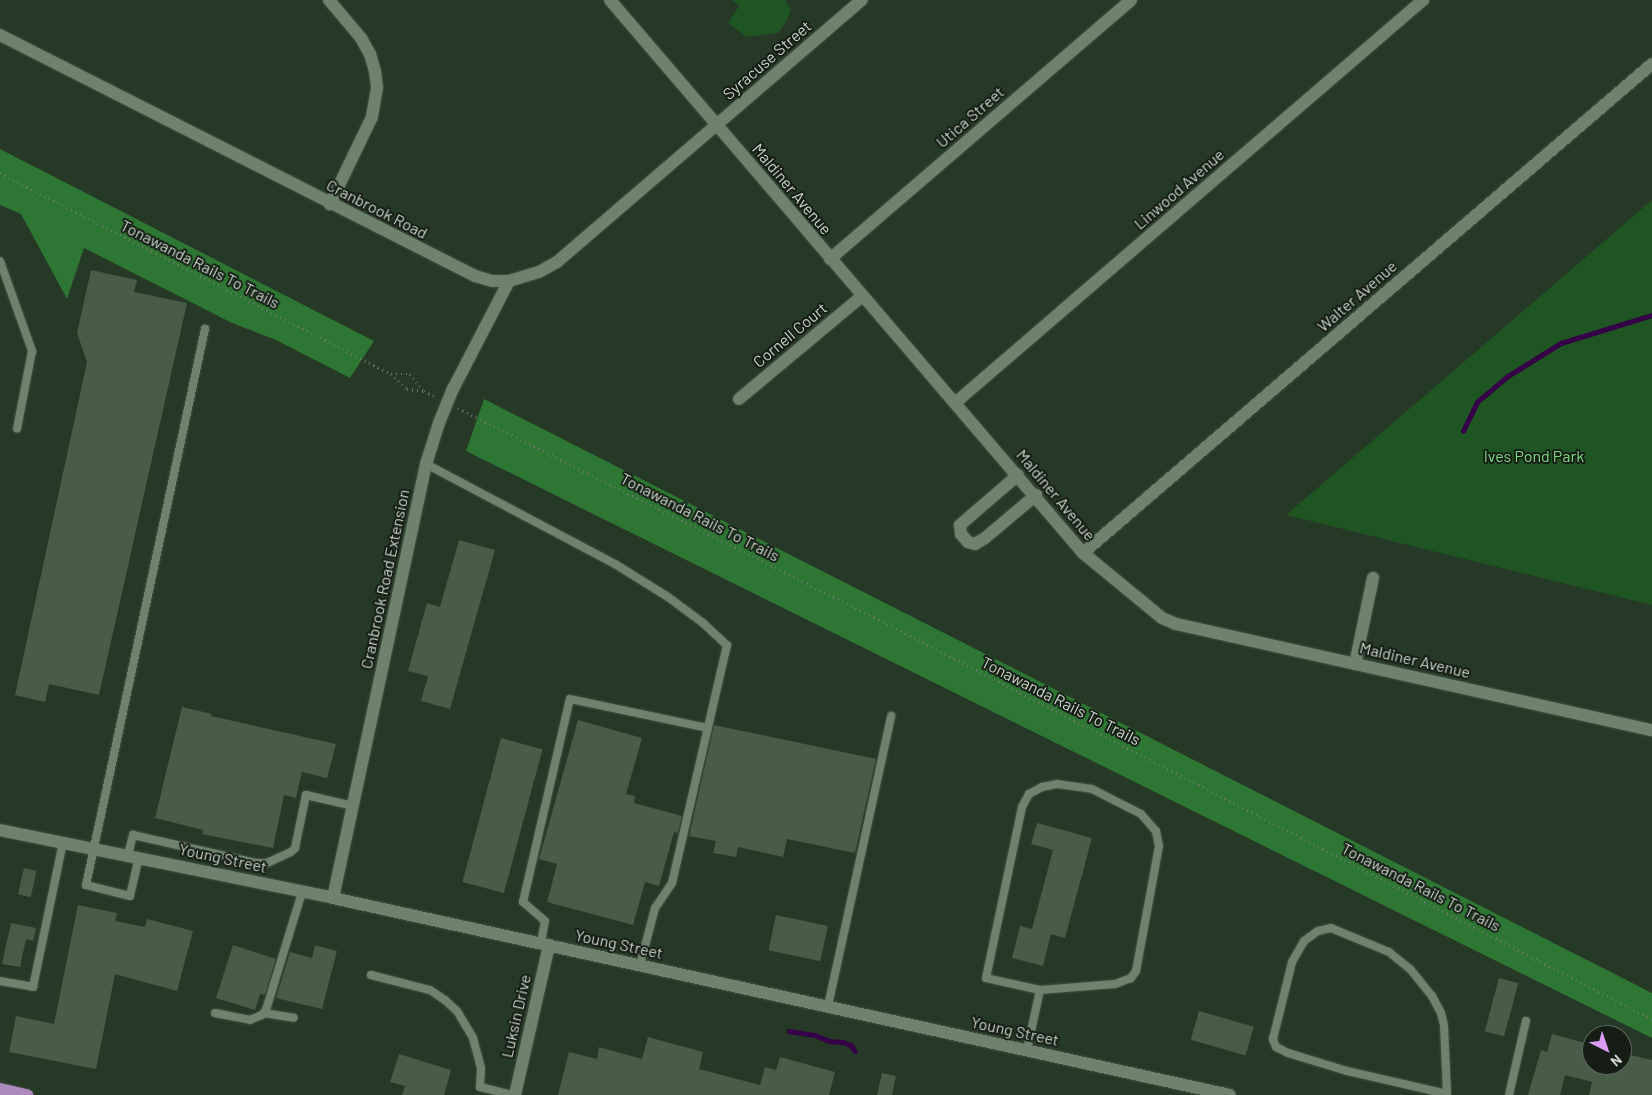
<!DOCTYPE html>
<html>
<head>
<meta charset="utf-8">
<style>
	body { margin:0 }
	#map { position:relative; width:1652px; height:1095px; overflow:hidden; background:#263826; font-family:Barlow,sans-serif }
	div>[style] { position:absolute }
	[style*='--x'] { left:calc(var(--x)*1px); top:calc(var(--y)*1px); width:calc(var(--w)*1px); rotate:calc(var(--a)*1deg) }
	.green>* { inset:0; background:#1f5423 }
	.forest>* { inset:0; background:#2e7633 }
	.stream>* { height:4.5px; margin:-2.25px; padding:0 2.25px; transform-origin:2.25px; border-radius:2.25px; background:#350047 }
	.building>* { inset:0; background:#485c48; transform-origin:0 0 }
	.path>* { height:2.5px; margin-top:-1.25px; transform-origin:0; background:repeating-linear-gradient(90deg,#6a796a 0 1px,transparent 0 5px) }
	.roads { filter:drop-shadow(0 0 1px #445244) drop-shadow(0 0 1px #445244) }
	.service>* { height:8px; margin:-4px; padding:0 4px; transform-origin:4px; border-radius:4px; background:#6e826d }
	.minor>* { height:12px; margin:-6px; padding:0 6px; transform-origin:6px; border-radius:6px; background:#6e826d }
	.tertiary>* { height:12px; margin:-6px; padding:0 6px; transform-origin:6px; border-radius:6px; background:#6e826d }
	.primary>* { height:12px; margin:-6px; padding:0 6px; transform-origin:6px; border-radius:6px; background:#ac89bf }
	span { translate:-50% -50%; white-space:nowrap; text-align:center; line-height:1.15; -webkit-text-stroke:4px #151d15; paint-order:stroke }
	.street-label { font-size:16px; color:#cbd6cb }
	.park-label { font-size:16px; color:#7edc81 }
	.north { position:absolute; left:1582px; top:1025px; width:50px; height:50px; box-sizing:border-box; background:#151d15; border:1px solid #5e675e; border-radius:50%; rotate:139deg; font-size:14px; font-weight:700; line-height:20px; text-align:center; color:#cbd6cb }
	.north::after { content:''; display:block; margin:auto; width:18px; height:22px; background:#da9af6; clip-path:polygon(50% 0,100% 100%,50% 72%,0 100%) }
</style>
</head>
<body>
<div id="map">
	<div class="green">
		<div style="clip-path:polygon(732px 0,785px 0,791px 10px,786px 22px,778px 33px,747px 37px,728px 23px,739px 6px)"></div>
		<div style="clip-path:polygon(1652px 200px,1652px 605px,1286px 515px)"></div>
	</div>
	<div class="forest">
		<div style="clip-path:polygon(0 149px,374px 341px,350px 378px,276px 340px,232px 323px,84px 248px,67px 299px,21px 214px,0 205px)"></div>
		<div style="clip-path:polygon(484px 399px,1652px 993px,1652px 1038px,466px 451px)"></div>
	</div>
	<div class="stream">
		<div style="--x:1463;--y:431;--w:32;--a:-64"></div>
		<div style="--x:1477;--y:402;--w:40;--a:-40"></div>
		<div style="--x:1508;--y:376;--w:62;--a:-31.9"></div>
		<div style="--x:1561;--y:343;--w:95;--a:-17.1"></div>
		<div style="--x:789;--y:1031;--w:26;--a:9"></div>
		<div style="--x:815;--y:1035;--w:15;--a:23"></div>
		<div style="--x:829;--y:1041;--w:14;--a:4"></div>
		<div style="--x:843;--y:1042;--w:9;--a:21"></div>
		<div style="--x:851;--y:1045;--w:7;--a:56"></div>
	</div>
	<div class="building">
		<div style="clip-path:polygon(91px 270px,137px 280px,134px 292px,187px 303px,99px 695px,49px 684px,45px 702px,15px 695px,87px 362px,77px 333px)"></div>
		<div style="clip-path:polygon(459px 540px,495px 550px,450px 709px,421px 701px,428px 676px,408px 671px,427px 603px,440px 607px)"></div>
		<div style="clip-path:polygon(182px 707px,212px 714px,211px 716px,336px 744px,327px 778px,302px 772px,296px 798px,284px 795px,273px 848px,202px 834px,203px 830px,155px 818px)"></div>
		<div style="clip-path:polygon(578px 720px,642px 738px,626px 794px,635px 796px,634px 803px,682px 816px,678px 833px,674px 832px,659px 886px,645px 882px,633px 925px,547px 902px,557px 864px,539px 859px)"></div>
		<div style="clip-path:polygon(714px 725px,876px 759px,855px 853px,787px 839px,783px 857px,738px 847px,736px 857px,713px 853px,716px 841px,689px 836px)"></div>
		<div style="left:501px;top:738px;width:43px;height:149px;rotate:15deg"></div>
		<div style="clip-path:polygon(1037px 823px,1092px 838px,1065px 938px,1051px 934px,1043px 966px,1012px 958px,1020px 926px,1032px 929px,1053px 850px,1031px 844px)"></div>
		<div style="left:24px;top:868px;width:13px;height:27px;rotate:13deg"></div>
		<div style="clip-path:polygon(78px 905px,117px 913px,115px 921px,145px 927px,147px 919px,193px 931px,177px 991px,115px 974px,96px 1069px,9px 1052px,16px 1016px,54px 1024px)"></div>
		<div style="left:776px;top:915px;width:53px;height:36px;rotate:12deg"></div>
		<div style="clip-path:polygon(11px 923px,36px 928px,33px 941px,26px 939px,20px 967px,2px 964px)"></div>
		<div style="clip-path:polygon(233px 945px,276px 959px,265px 995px,260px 994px,255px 1010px,216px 998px)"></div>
		<div style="clip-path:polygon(315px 945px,337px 951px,322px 1009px,276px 998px,290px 952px,312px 958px)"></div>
		<div style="left:1499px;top:978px;width:20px;height:55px;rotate:15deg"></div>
		<div style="left:1199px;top:1011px;width:57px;height:30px;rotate:16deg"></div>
		<div style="clip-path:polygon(1552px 1034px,1592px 1045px,1592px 1065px,1622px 1065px,1622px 1053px,1652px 1060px,1652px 1095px,1589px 1095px,1592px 1082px,1565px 1075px,1560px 1095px,1528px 1095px,1541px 1050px,1547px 1052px)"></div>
		<div style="clip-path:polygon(648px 1037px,703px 1052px,699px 1069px,760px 1085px,765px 1067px,776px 1070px,780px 1057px,835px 1072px,829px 1095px,558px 1095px,569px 1052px,597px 1059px,599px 1047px,642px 1059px)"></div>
		<div style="clip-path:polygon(399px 1054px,451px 1070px,444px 1095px,402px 1095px,405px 1086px,390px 1082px)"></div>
		<div style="clip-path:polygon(882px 1073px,896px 1076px,892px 1095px,877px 1095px)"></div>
	</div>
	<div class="path">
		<div style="--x:0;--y:173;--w:440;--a:27.2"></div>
		<div style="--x:391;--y:374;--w:22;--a:43"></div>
		<div style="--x:407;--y:389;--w:17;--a:7"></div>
		<div style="--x:424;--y:391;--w:13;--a:27"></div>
		<div style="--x:391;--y:374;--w:19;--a:0"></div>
		<div style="--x:410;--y:374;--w:21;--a:51"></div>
		<div style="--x:458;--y:408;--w:466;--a:26.7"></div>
		<div style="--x:874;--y:617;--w:876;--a:27.33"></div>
	</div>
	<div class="roads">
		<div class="service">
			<div style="--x:0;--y:261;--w:96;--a:70.4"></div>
			<div style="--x:32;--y:351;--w:79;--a:100.9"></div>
			<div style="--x:426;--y:464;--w:214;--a:27.9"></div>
			<div style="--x:615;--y:564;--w:62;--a:31.9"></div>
			<div style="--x:668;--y:597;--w:44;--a:36.6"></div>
			<div style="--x:703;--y:623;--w:33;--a:43"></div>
			<div style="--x:727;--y:645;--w:244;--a:103"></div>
			<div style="--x:672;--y:883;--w:30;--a:124"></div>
			<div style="--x:655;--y:908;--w:59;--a:104.7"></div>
			<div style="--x:128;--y:855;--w:21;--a:-76"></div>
			<div style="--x:133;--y:835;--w:126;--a:12.8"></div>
			<div style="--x:256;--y:863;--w:11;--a:0"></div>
			<div style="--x:267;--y:863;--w:26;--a:-25"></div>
			<div style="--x:291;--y:852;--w:6;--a:-45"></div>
			<div style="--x:295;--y:848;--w:54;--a:-78.3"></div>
			<div style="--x:306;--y:795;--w:48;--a:13.2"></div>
			<div style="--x:139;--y:857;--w:40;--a:103"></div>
			<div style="--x:130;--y:896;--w:45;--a:-166"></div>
			<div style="--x:86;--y:885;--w:569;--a:-77.92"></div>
			<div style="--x:541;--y:943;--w:22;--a:-80"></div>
			<div style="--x:545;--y:921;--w:29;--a:-139"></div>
			<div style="--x:523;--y:902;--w:208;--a:-77"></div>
			<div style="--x:570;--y:699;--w:141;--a:11.9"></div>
			<div style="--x:371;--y:975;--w:61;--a:14.3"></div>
			<div style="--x:430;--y:990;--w:18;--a:34"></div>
			<div style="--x:445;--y:1000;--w:16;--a:43"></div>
			<div style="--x:457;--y:1011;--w:31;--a:59"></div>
			<div style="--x:473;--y:1038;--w:31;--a:75"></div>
			<div style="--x:481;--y:1068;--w:19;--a:93"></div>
			<div style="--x:480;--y:1087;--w:34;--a:14"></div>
			<div style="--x:0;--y:981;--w:34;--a:10"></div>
			<div style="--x:33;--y:987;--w:148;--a:-78.3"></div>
			<div style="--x:828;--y:1006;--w:297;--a:-77.7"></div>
			<div style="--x:215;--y:1013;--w:36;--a:11"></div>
			<div style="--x:250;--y:1020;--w:13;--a:-23"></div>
			<div style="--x:262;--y:1015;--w:6;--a:-51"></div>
			<div style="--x:266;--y:1010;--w:123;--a:-73"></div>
			<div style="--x:264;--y:1013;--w:30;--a:9"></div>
			<div style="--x:1027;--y:1050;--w:61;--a:-77.8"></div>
			<div style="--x:1040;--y:990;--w:55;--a:-167.5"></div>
			<div style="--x:986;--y:978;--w:175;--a:-78.1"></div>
			<div style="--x:1022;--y:807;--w:15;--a:-62"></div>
			<div style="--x:1029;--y:794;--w:15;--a:-28"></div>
			<div style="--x:1042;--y:787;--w:15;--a:-11"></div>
			<div style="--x:1057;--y:784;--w:35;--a:8"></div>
			<div style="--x:1092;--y:789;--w:55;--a:27"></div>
			<div style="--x:1141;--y:814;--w:23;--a:49"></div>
			<div style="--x:1156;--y:831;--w:15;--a:79"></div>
			<div style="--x:1159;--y:846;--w:127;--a:100.4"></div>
			<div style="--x:1136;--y:971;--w:9;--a:126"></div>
			<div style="--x:1131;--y:978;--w:17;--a:159"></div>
			<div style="--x:1115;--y:984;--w:75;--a:175.4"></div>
			<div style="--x:1447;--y:1094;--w:103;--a:-167"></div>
			<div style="--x:1347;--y:1071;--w:62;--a:-163"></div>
			<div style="--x:1288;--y:1053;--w:13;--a:-153"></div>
			<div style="--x:1276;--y:1047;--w:9;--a:-111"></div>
			<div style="--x:1273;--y:1039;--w:79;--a:-76.1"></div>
			<div style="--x:1292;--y:962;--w:24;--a:-60"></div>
			<div style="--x:1304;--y:941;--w:17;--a:-36"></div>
			<div style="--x:1318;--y:931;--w:13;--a:-13"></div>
			<div style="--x:1331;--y:928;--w:63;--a:22.5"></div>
			<div style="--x:1389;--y:952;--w:28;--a:39"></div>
			<div style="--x:1411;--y:970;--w:33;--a:51"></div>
			<div style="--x:1432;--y:996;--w:19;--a:62"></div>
			<div style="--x:1441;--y:1013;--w:12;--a:76"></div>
			<div style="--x:1444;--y:1025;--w:70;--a:87.5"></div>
			<div style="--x:1509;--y:1095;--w:76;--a:-77.1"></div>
		</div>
		<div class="minor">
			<div style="--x:329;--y:0;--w:50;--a:49.9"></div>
			<div style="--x:361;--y:38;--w:18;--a:61"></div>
			<div style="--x:370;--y:54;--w:18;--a:74"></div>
			<div style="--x:375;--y:71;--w:17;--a:83"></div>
			<div style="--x:377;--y:88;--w:29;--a:100"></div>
			<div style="--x:372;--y:117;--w:97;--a:115.8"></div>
			<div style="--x:610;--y:0;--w:728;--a:49.46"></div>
			<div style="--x:1083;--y:553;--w:102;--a:39.4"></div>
			<div style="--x:1162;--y:618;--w:15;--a:23"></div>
			<div style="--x:1176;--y:624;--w:488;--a:12.6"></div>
			<div style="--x:0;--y:35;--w:533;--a:26.9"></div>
			<div style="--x:475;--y:276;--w:18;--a:16"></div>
			<div style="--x:492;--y:281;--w:17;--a:0"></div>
			<div style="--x:509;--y:281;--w:31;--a:-17"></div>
			<div style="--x:539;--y:272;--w:21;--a:-29"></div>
			<div style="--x:557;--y:262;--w:402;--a:-40.7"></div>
			<div style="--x:830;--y:259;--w:397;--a:-40.7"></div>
			<div style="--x:739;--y:399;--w:160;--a:-39.9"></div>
			<div style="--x:955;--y:403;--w:618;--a:-40.73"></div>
			<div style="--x:1018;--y:475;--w:77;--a:139.2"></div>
			<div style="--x:960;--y:525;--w:9;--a:84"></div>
			<div style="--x:961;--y:534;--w:11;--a:49"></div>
			<div style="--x:968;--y:542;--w:7;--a:16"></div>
			<div style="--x:975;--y:544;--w:12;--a:-31"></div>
			<div style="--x:985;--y:538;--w:67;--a:-40.1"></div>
			<div style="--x:1083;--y:553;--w:750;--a:-40.68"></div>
			<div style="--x:1355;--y:664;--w:88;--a:-78.2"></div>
			<div style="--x:333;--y:898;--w:444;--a:-77.9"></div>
			<div style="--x:426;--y:464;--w:43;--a:-72.4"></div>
			<div style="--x:439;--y:423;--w:37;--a:-68"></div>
			<div style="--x:453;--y:389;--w:122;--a:-62.6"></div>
			<div style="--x:515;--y:1095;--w:154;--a:-77.2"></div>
		</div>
		<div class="tertiary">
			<div style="--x:0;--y:830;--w:340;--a:11.5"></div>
			<div style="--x:333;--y:898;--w:918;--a:12.39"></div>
		</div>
		<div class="primary">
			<div style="--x:0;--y:1089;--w:28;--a:13"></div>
		</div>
	</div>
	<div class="street-label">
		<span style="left:767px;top:60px;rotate:-41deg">Syracuse Street</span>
		<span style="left:970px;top:117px;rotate:-41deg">Utica Street</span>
		<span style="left:792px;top:189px;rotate:50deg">Maldiner Avenue</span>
		<span style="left:1179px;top:189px;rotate:-41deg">Linwood Avenue</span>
		<span style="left:377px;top:209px;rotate:27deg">Cranbrook Road</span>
		<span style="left:200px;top:264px;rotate:27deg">Tonawanda Rails To Trails</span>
		<span style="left:1357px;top:296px;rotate:-41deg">Walter Avenue</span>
		<span style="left:790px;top:335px;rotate:-40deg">Cornell Court</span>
		<span style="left:1056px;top:495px;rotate:50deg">Maldiner Avenue</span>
		<span style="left:700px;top:517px;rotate:27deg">Tonawanda Rails To Trails</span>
		<span style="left:385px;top:579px;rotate:-78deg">Cranbrook Road Extension</span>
		<span style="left:1415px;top:660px;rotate:13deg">Maldiner Avenue</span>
		<span style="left:1061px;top:701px;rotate:27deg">Tonawanda Rails To Trails</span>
		<span style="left:223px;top:858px;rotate:12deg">Young Street</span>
		<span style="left:1421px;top:887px;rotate:27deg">Tonawanda Rails To Trails</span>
		<span style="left:619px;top:944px;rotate:12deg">Young Street</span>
		<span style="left:516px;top:1016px;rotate:-77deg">Luksin Drive</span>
		<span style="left:1015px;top:1031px;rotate:12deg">Young Street</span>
	</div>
	<div class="park-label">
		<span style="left:1534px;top:456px">Ives Pond Park</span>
	</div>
	<div class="north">N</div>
</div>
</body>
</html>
